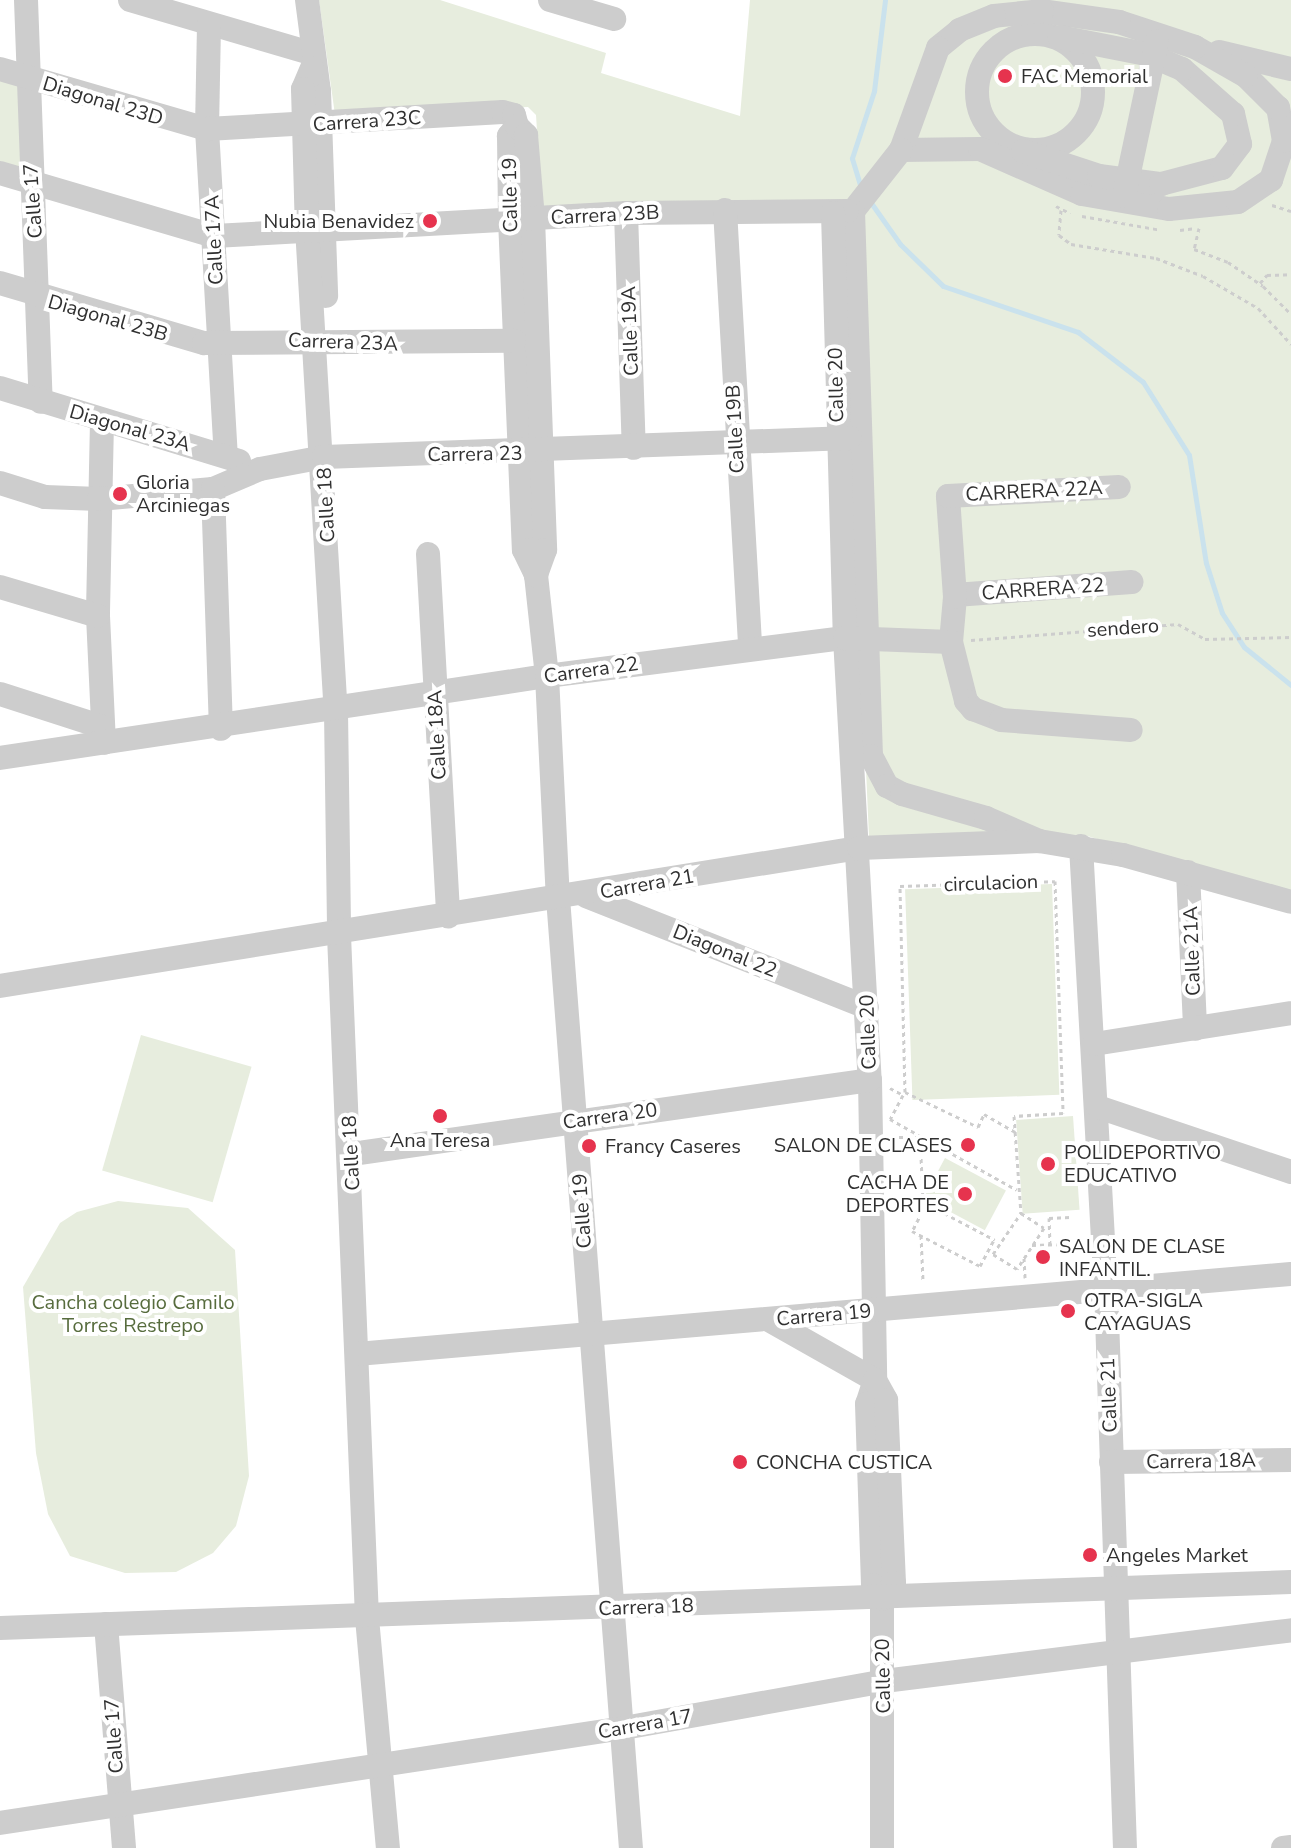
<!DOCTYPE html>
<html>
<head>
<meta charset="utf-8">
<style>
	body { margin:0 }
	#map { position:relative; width:1291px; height:1848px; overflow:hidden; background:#fff; font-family:"Nunito Sans",sans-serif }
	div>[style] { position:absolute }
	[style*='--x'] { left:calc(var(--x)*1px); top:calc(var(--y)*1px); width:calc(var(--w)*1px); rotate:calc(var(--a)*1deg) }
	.green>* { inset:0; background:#e7edde; transform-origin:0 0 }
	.stream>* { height:5px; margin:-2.5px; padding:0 2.5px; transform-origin:2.5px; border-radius:2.5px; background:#cae2ed }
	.path>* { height:3px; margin-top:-1.5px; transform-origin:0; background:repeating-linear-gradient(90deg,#cdcdcd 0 4px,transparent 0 8px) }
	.minor>* { height:24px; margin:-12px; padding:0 12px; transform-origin:12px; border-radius:12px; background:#cdcdcd }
	.minor>.ring { margin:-12px; padding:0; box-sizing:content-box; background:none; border:24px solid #cdcdcd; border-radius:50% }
	.dots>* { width:22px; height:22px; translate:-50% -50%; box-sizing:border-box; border:4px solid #fff; border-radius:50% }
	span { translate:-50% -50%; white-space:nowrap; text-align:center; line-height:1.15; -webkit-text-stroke:8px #fff; paint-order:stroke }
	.poi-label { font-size:20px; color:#303030 }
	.left { translate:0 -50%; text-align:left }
	.right { translate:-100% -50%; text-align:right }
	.street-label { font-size:20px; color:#303030 }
	.park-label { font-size:20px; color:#576c3d }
</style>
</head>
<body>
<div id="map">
	<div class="green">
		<div style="clip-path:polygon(319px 0,440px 0,606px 53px,601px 73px,740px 116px,750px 0,1291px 0,1291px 897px,1084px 835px,869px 837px,841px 207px,542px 209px,536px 115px,528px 107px,335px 115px)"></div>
		<div style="clip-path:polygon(0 75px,22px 82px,27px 175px,0 166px)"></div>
		<div style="left:1052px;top:884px;width:211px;height:147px;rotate:88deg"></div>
		<div style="left:141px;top:1035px;width:115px;height:141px;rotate:16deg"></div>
		<div style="left:1073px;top:1116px;width:94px;height:57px;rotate:86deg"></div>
		<div style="left:945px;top:1158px;width:69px;height:45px;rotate:28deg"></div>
		<div style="clip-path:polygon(118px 1201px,188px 1208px,235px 1250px,249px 1476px,236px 1526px,213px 1553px,176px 1572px,125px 1573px,70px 1556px,48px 1514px,36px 1453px,23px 1287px,60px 1223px,77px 1212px)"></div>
	</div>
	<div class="stream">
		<div style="--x:861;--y:188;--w:31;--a:-107"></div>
		<div style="--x:852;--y:158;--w:71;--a:-71.8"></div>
		<div style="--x:874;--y:91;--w:92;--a:-83.1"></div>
		<div style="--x:869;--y:200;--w:54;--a:54.8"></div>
		<div style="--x:900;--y:244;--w:60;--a:44.3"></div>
		<div style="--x:943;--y:286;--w:143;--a:18.8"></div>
		<div style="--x:1078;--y:332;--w:82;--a:37.6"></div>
		<div style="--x:1143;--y:382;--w:86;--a:57.8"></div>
		<div style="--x:1189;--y:455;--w:109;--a:81.1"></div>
		<div style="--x:1206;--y:563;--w:52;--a:72.3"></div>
		<div style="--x:1222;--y:613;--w:40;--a:57.1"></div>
		<div style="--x:1244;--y:647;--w:60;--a:39"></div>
	</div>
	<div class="path">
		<div style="--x:1272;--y:205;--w:20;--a:18"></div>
		<div style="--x:1056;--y:206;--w:16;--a:27"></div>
		<div style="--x:1061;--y:210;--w:25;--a:95"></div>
		<div style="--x:1059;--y:235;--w:15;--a:37"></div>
		<div style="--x:1071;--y:244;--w:86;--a:9.4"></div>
		<div style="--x:1156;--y:258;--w:50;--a:21"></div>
		<div style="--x:1203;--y:276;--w:64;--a:30.2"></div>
		<div style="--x:1258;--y:308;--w:49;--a:47.5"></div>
		<div style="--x:1082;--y:216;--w:80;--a:10"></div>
		<div style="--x:1199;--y:228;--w:22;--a:103"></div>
		<div style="--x:1194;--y:249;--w:36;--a:21"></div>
		<div style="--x:1228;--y:262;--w:42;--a:34.4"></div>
		<div style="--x:1263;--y:286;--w:40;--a:45"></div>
		<div style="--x:1180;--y:230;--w:16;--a:-7"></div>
		<div style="--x:1260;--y:283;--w:11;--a:-49"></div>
		<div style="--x:1267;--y:275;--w:24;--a:-2"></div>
		<div style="--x:971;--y:640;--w:208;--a:-4.4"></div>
		<div style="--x:1178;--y:624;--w:31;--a:29"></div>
		<div style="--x:1205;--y:639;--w:86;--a:-1.3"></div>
		<div style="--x:890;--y:1088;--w:15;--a:28"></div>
		<div style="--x:903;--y:1095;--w:27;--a:118"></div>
		<div style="--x:890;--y:1119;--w:145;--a:29.2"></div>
		<div style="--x:905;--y:1092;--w:206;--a:-91.4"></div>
		<div style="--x:900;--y:886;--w:155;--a:-1.8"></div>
		<div style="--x:1055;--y:881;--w:232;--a:88"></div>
		<div style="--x:1063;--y:1113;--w:49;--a:176.5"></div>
		<div style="--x:1014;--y:1116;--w:97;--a:85.9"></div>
		<div style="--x:905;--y:1092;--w:81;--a:25.6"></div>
		<div style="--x:978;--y:1127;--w:14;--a:-65"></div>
		<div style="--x:984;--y:1114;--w:36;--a:30"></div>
		<div style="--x:920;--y:1135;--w:67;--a:87.4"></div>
		<div style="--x:923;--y:1202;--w:81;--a:27.8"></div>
		<div style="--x:891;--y:1137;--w:29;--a:0"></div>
		<div style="--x:926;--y:1204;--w:30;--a:117"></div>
		<div style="--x:912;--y:1231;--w:76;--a:27.2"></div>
		<div style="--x:980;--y:1266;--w:30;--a:-62"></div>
		<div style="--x:1021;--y:1213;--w:27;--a:33"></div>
		<div style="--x:1044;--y:1228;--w:49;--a:123.4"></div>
		<div style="--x:1017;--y:1269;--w:28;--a:-148"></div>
		<div style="--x:993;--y:1254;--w:50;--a:-55.7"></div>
		<div style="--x:921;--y:1235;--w:45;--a:87.5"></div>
		<div style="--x:1032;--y:1245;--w:25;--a:-2"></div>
		<div style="--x:1050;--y:1245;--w:27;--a:-92"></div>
		<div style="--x:1049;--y:1218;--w:21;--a:-3"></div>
		<div style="--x:1024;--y:1258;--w:20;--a:87"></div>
	</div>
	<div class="minor">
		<div style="--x:26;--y:0;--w:402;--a:87.9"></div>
		<div style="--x:130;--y:0;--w:188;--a:16.4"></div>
		<div style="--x:307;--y:0;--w:92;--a:82.5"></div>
		<div style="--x:319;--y:91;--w:205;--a:88"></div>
		<div style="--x:550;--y:0;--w:67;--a:16.5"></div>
		<div style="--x:209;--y:25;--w:104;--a:91.1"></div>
		<div style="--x:207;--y:129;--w:327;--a:86.7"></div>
		<div class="ring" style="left:977px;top:34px;width:92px;height:92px"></div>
		<div style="--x:1219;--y:52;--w:74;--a:13.3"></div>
		<div style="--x:312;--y:68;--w:23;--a:113"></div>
		<div style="--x:303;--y:89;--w:139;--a:88.4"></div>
		<div style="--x:307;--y:228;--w:484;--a:86.6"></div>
		<div style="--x:336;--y:711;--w:224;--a:89.2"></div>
		<div style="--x:339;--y:935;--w:684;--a:87.65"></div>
		<div style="--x:367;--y:1618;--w:231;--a:84.8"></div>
		<div style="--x:0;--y:69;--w:216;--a:16.2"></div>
		<div style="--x:207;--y:129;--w:296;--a:-3.3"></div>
		<div style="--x:503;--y:112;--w:11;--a:15"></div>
		<div style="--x:514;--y:115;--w:11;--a:75"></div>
		<div style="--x:517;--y:126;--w:13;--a:129"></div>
		<div style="--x:509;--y:136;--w:83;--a:89.3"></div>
		<div style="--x:510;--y:219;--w:331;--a:87.6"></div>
		<div style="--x:524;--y:550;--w:28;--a:64"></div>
		<div style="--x:536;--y:575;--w:102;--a:83.8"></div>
		<div style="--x:547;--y:676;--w:222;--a:87.2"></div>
		<div style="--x:558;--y:898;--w:953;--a:85.61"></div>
		<div style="--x:517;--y:126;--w:13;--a:45"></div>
		<div style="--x:526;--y:135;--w:83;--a:85.2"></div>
		<div style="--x:533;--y:218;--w:332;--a:87.9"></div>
		<div style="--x:545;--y:550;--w:27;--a:110"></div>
		<div style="--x:901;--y:150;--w:79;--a:-0.7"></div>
		<div style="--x:980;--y:149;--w:111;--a:23.8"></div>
		<div style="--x:1082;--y:194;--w:88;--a:9.8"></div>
		<div style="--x:1169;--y:209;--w:69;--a:-5.8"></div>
		<div style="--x:1238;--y:202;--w:40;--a:-34"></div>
		<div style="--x:1271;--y:180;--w:41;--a:-71.6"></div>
		<div style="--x:1284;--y:141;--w:34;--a:-100"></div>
		<div style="--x:1278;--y:108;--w:45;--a:-135"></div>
		<div style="--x:1246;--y:76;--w:59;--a:-150.4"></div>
		<div style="--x:1195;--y:47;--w:80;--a:-161.8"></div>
		<div style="--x:1119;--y:22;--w:78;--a:-171.9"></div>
		<div style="--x:1042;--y:11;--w:48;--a:174.1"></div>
		<div style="--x:994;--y:16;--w:37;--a:158"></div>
		<div style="--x:960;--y:30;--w:28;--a:141"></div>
		<div style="--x:938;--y:48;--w:109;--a:109.9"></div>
		<div style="--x:901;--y:150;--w:78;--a:128.2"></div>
		<div style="--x:853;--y:211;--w:545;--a:88.11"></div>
		<div style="--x:871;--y:756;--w:34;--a:62"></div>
		<div style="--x:887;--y:786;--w:17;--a:28"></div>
		<div style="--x:902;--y:794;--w:87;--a:15.9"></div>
		<div style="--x:986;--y:818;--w:58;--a:23.5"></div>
		<div style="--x:1023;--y:151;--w:80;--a:18.2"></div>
		<div style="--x:1099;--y:176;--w:63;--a:7.4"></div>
		<div style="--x:1161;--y:184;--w:63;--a:-14.7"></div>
		<div style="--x:1222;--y:168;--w:30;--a:-53"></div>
		<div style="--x:1240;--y:144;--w:31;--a:-103"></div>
		<div style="--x:1233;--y:114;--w:68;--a:-138.6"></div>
		<div style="--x:1182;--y:69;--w:39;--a:-157"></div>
		<div style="--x:1146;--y:54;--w:88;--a:-168.8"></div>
		<div style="--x:0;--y:173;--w:223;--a:16.4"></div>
		<div style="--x:214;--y:236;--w:413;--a:-3.2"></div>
		<div style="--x:626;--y:213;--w:221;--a:-0.5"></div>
		<div style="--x:1124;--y:196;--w:158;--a:-78"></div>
		<div style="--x:725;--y:210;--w:439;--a:86.7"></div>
		<div style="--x:626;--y:213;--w:235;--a:88.1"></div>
		<div style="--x:833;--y:213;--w:425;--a:88.4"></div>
		<div style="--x:845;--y:638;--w:443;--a:86.8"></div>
		<div style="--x:870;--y:1080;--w:300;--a:89"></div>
		<div style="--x:875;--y:1380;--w:25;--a:108"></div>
		<div style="--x:867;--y:1404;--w:181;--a:88.1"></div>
		<div style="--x:873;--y:1585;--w:17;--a:57"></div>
		<div style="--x:882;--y:1599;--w:249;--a:90"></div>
		<div style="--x:0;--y:283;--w:213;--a:16.4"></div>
		<div style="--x:204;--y:343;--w:310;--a:-0.4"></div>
		<div style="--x:0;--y:388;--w:250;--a:17"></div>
		<div style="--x:102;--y:421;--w:195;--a:91.2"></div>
		<div style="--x:98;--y:616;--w:127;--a:87.3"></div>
		<div style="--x:0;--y:483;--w:47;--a:17.3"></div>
		<div style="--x:45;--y:497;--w:54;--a:2.1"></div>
		<div style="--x:99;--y:499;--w:114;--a:-5"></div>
		<div style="--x:213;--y:489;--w:51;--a:-23.1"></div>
		<div style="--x:260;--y:469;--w:65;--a:-10.6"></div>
		<div style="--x:324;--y:457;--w:526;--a:-2.07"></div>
		<div style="--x:213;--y:489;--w:240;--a:88.1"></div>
		<div style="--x:428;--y:554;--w:363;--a:86.8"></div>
		<div style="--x:0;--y:587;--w:102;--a:16.5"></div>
		<div style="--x:955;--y:595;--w:177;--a:-4.2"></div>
		<div style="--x:951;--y:642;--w:45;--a:-84.9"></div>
		<div style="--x:955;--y:597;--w:101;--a:-94"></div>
		<div style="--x:948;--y:496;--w:171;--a:-3"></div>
		<div style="--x:0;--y:694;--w:108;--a:17.8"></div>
		<div style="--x:0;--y:758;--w:553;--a:-8.53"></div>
		<div style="--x:547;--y:676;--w:300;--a:-7.3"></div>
		<div style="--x:845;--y:638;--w:106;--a:2.2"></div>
		<div style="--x:951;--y:642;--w:61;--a:75.7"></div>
		<div style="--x:966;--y:701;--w:11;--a:49"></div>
		<div style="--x:973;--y:709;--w:30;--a:21"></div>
		<div style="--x:1001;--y:720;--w:130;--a:4.4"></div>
		<div style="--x:1081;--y:846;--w:443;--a:86.8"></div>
		<div style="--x:1106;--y:1288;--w:560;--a:88.06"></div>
		<div style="--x:1188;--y:872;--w:157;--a:87.4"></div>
		<div style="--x:586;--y:896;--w:302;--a:21.6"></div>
		<div style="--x:0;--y:986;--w:870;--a:-9.13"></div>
		<div style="--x:859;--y:848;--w:180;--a:-2.2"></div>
		<div style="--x:1039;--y:841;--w:85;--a:9.5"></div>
		<div style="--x:1123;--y:855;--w:174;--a:15.6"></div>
		<div style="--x:1094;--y:1044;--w:199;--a:-8.9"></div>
		<div style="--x:1098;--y:1107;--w:204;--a:18.6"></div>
		<div style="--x:352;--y:1154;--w:523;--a:-8.13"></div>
		<div style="--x:769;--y:1320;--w:122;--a:29.5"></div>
		<div style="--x:875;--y:1380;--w:23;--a:61"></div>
		<div style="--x:886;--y:1400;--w:183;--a:87.5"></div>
		<div style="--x:894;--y:1583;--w:20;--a:127"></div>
		<div style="--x:357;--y:1354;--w:937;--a:-4.9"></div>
		<div style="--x:1111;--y:1462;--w:180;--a:-0.6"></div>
		<div style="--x:106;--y:1624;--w:225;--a:85.4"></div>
		<div style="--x:0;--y:1628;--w:1292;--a:-2.04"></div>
		<div style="--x:0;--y:1823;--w:631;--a:-8.66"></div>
		<div style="--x:624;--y:1728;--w:264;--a:-10.2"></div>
		<div style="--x:884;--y:1681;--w:410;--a:-7.1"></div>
		<div style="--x:1283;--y:1848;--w:8;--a:-7"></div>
	</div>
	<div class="dots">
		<div style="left:1005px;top:76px;background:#e6334e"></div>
		<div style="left:430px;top:221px;background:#e6334e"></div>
		<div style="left:120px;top:494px;background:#e6334e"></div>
		<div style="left:440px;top:1116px;background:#e6334e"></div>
		<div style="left:968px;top:1145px;background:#e6334e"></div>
		<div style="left:589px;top:1146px;background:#e6334e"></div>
		<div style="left:1048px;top:1164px;background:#e6334e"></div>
		<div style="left:965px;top:1194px;background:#e6334e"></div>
		<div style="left:1043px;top:1257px;background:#e6334e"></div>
		<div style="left:1068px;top:1311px;background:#e6334e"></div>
		<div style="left:740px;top:1462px;background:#e6334e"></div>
		<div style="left:1090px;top:1555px;background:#e6334e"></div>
	</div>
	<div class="poi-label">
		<span class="left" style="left:1021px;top:76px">FAC Memorial</span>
		<span class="right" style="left:414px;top:221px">Nubia Benavidez</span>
		<span class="left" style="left:136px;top:494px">Gloria<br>Arciniegas</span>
		<span style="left:440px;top:1140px">Ana Teresa</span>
		<span class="right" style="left:952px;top:1145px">SALON DE CLASES</span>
		<span class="left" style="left:605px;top:1146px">Francy Caseres</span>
		<span class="left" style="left:1064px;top:1164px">POLIDEPORTIVO<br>EDUCATIVO</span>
		<span class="right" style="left:949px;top:1194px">CACHA DE<br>DEPORTES</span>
		<span class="left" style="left:1059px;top:1258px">SALON DE CLASE<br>INFANTIL.</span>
		<span class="left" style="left:1084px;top:1312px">OTRA-SIGLA<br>CAYAGUAS</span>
		<span class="left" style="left:756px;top:1462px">CONCHA CUSTICA</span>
		<span class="left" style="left:1106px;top:1555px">Angeles Market</span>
	</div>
	<div class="street-label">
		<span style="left:103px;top:101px;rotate:17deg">Diagonal 23D</span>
		<span style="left:367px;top:121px;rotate:-4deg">Carrera 23C</span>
		<span style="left:510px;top:195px;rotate:-91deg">Calle 19</span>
		<span style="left:33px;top:201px;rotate:-94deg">Calle 17</span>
		<span style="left:605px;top:215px;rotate:-3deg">Carrera 23B</span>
		<span style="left:214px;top:240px;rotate:-93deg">Calle 17A</span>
		<span style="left:108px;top:318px;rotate:16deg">Diagonal 23B</span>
		<span style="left:630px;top:331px;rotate:-92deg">Calle 19A</span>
		<span style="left:343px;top:342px;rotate:2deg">Carrera 23A</span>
		<span style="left:836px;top:385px;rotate:-91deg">Calle 20</span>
		<span style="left:130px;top:428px;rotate:16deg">Diagonal 23A</span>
		<span style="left:735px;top:429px;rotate:-93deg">Calle 19B</span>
		<span style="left:475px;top:454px;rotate:-1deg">Carrera 23</span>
		<span style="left:1034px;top:491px;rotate:-3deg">CARRERA 22A</span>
		<span style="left:326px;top:505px;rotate:-93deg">Calle 18</span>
		<span style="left:1043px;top:589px;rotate:-4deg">CARRERA 22</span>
		<span style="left:1123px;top:628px;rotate:-4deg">sendero</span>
		<span style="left:591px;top:670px;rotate:-8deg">Carrera 22</span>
		<span style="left:437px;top:735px;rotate:-93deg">Calle 18A</span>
		<span style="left:991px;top:883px;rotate:-2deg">circulacion</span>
		<span style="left:647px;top:884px;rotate:-10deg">Carrera 21</span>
		<span style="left:725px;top:951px;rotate:22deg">Diagonal 22</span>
		<span style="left:1192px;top:951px;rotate:-92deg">Calle 21A</span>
		<span style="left:868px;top:1032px;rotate:-92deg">Calle 20</span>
		<span style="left:610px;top:1116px;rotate:-8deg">Carrera 20</span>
		<span style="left:351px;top:1153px;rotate:-93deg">Calle 18</span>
		<span style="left:582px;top:1211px;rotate:-94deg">Calle 19</span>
		<span style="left:824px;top:1315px;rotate:-5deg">Carrera 19</span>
		<span style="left:1109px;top:1395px;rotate:-92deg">Calle 21</span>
		<span style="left:1201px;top:1461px;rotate:-1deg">Carrera 18A</span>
		<span style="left:646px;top:1607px;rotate:-2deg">Carrera 18</span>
		<span style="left:883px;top:1676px;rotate:-91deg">Calle 20</span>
		<span style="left:645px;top:1724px;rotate:-10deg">Carrera 17</span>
		<span style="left:114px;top:1736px;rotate:-94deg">Calle 17</span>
	</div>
	<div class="park-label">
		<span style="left:133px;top:1314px">Cancha colegio Camilo<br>Torres Restrepo</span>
	</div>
</div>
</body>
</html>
